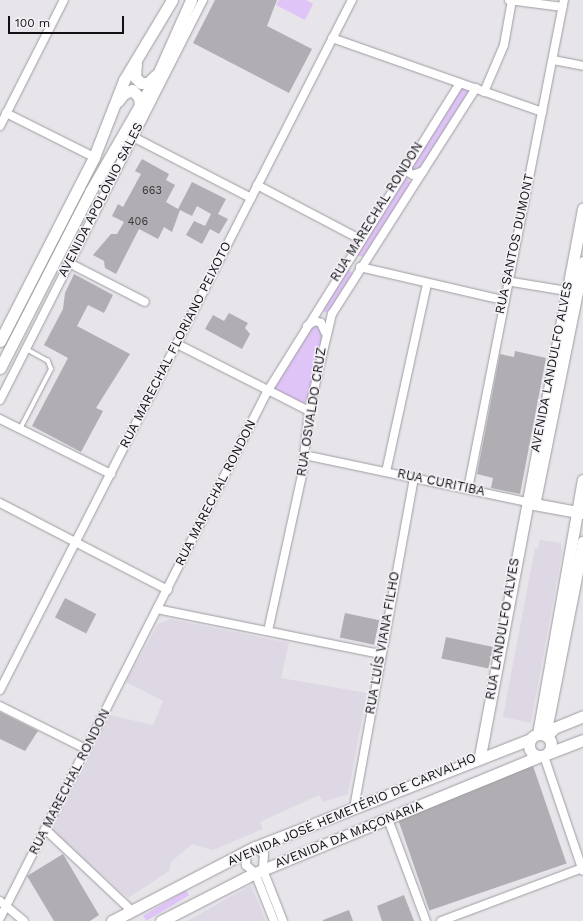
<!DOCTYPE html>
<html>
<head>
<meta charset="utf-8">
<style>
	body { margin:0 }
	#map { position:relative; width:583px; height:921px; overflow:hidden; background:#e7e4ea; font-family:"Work Sans",sans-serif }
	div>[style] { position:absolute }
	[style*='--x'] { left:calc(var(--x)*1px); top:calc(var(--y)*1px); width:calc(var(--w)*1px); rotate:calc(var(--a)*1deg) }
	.built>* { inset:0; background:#ded8e4 }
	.green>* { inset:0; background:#dfc4f7; transform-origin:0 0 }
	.building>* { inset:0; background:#b1aeb3; transform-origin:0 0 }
	.roads { filter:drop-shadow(0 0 1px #9f9ca1) drop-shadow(0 0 1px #9f9ca1) }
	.lane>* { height:4px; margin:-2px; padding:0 2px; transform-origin:2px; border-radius:2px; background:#fff }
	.street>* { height:8px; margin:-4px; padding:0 4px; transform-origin:4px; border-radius:4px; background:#fff }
	.secondary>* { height:11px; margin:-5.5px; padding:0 5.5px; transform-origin:5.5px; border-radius:5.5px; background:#fff }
	.secondary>.ring { margin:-5.5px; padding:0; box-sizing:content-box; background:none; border:11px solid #fff; border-radius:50% }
	span { translate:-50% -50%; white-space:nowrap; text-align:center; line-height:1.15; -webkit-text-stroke:3px #f4f2f7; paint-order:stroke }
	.number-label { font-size:11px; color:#39383a }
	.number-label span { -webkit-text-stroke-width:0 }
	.street-label { font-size:13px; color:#111012 }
	.scale { position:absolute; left:8px; top:16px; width:116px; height:18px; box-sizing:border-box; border:2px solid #111012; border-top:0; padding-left:5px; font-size:12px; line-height:14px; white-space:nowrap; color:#111012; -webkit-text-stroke:3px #f4f2f7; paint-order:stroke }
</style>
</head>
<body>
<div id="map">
	<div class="built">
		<div style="clip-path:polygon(540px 540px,561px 543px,562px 553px,531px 723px,503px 717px,535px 548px,538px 549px)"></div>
		<div style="clip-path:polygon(170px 619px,289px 643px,281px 678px,367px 693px,348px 794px,323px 802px,319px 795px,260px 822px,263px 829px,213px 850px,192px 844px,171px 862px,169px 871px,128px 898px,51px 830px,110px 715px,153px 725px,163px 701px,126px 682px,158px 624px)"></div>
		<div style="clip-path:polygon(251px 885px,266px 921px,187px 921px)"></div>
	</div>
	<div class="green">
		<div style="clip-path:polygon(279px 0,306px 0,313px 4px,305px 20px,276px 5px)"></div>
		<div style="clip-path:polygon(460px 84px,475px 89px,418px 174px,408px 168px)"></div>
		<div style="clip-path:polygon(405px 176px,412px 185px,364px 257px,356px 255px)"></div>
		<div style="clip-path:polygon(347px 268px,353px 274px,330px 312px,325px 312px,323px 310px)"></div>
		<div style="clip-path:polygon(314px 325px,324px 331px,309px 398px,303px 404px,274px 392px,272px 386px)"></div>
		<div style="left:186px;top:890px;width:6px;height:50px;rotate:59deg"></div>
	</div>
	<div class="building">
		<div style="clip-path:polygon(215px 0,277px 0,267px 26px,312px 49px,289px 93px,193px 43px)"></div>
		<div style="clip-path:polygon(142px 159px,169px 174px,166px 180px,175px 185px,166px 202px,178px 209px,192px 182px,226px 199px,218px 214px,228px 219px,219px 234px,210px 229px,202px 244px,186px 235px,194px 221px,205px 226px,211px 214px,197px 206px,192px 216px,180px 210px,172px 232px,164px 227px,158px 239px,139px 229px,116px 274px,105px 268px,104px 261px,93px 255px,111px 234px,117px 234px,124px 222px,112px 216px,118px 204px,123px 207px,141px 174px,135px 171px)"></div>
		<div style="clip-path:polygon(74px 274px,113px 295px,104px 313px,88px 305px,77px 326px,130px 354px,96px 408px,103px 411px,81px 452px,32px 426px,68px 358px,44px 345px,63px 309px,65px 293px)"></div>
		<div style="clip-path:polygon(229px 313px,248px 323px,245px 328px,250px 334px,242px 349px,205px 329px,213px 315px,224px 321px)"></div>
		<div style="clip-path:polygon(515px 351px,546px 358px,520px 494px,491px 488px,493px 478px,477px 474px,500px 354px,514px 357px)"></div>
		<div style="left:65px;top:598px;width:35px;height:22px;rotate:27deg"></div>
		<div style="left:345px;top:613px;width:35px;height:25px;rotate:12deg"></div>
		<div style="left:446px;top:637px;width:48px;height:22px;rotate:12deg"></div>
		<div style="clip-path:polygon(0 712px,38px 731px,25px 751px,0 739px)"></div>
		<div style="left:533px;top:766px;width:103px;height:145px;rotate:71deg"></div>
		<div style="clip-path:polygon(63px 854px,99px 915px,90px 921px,54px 921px,27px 876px)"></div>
		<div style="clip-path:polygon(404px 895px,414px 921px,382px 921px,377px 906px)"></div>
		<div style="clip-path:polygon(349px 910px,353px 921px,323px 921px,323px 920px)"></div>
	</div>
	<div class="roads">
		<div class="lane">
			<div style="--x:20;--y:429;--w:68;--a:-62.7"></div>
			<div style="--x:51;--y:369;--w:9;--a:-111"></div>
			<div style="--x:48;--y:361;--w:25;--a:-151"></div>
		</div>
		<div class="street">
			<div style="--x:509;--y:0;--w:54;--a:7.4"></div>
			<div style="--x:332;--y:38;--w:223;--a:19.4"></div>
			<div style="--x:553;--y:60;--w:31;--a:11"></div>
			<div style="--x:484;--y:92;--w:51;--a:-66.9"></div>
			<div style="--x:504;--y:45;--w:46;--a:-79.9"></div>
			<div style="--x:6;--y:113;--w:98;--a:26.6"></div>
			<div style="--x:0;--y:126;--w:141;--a:-63.1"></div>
			<div style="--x:133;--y:137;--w:133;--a:27.3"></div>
			<div style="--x:408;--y:163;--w:9;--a:90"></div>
			<div style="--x:408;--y:172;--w:6;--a:31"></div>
			<div style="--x:413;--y:175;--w:11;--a:-22"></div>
			<div style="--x:257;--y:185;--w:116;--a:27.7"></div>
			<div style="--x:69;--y:263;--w:85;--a:27.2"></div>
			<div style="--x:360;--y:267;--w:147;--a:13"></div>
			<div style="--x:506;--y:281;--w:68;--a:9.3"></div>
			<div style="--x:307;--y:326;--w:9;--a:-32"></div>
			<div style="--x:315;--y:321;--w:6;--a:18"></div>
			<div style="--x:321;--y:323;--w:10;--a:66"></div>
			<div style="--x:177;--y:344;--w:148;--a:26.9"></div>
			<div style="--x:0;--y:400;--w:449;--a:-63.1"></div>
			<div style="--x:0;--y:419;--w:124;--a:26.4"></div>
			<div style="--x:304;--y:455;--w:233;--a:11.9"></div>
			<div style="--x:386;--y:472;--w:192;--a:-77.7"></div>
			<div style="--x:468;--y:489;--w:498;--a:-78.9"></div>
			<div style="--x:0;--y:503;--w:189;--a:27.4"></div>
			<div style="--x:157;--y:609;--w:228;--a:11.4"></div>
			<div style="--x:268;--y:631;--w:160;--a:-77.7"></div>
			<div style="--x:302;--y:475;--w:64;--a:-83.8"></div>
			<div style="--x:309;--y:411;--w:100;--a:-76.7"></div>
			<div style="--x:332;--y:314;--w:268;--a:-57.5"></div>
			<div style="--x:0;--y:690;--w:775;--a:-62.97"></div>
			<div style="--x:0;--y:706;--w:96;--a:26.6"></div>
			<div style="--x:544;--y:756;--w:121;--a:71.3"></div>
			<div style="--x:354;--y:808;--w:335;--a:-79.7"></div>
			<div style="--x:388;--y:819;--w:109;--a:69.6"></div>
			<div style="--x:46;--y:830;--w:117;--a:43.3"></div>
			<div style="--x:255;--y:847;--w:11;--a:38"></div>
			<div style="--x:264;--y:854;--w:16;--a:94"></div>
			<div style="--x:263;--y:870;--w:55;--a:68.6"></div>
			<div style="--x:247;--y:851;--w:14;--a:94"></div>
			<div style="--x:246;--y:865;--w:12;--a:42"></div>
			<div style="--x:255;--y:873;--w:52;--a:68.4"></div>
			<div style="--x:0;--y:901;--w:31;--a:40"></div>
			<div style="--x:0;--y:918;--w:590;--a:-63.09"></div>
			<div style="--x:267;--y:392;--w:364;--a:-58"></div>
			<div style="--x:441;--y:921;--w:152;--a:-20.5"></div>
		</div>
		<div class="secondary">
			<div style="--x:136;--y:63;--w:14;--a:94"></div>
			<div style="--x:135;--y:77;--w:8;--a:45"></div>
			<div style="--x:141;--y:83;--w:7;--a:0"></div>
			<div style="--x:148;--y:83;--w:11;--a:-45"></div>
			<div style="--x:118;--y:101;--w:9;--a:-54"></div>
			<div style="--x:123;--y:94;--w:10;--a:-24"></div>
			<div style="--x:132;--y:90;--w:10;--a:45"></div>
			<div style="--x:139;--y:97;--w:9;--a:84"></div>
			<div style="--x:583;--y:262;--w:247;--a:101.4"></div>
			<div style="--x:534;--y:504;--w:50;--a:10.4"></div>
			<div style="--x:0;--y:341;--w:207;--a:-62.9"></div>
			<div style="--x:94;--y:157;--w:83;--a:-68.7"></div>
			<div style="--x:124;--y:80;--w:93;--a:-59"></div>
			<div style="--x:0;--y:368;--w:198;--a:-62.9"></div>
			<div style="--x:90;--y:192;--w:138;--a:-60.1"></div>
			<div style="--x:159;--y:72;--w:79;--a:-66"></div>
			<div class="ring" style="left:529px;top:734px;width:11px;height:11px"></div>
			<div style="--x:538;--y:734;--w:258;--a:-80"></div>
			<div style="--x:545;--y:735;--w:197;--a:-78.9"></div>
			<div style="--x:547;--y:736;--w:11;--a:-49"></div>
			<div style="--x:554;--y:728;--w:31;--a:-22"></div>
			<div style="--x:549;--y:753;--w:36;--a:-21"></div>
			<div style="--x:480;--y:756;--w:557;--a:-79.34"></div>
			<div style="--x:112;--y:921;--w:161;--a:-27.4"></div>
			<div style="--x:255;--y:847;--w:296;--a:-21.4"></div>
			<div style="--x:161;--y:921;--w:106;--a:-27.1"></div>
			<div style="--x:255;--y:873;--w:308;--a:-22.3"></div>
		</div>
	</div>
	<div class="number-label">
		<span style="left:152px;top:191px">663</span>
		<span style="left:138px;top:222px">406</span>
	</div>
	<div class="street-label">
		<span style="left:101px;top:200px;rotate:-63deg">AVENIDA APOLÔNIO SALES</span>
		<span style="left:377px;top:212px;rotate:-58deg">RUA MARECHAL RONDON</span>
		<span style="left:515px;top:244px;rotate:-78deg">RUA SANTOS DUMONT</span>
		<span style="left:176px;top:345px;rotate:-63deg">RUA MARECHAL FLORIANO PEIXOTO</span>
		<span style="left:552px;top:367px;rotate:-79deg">AVENIDA LANDULFO ALVES</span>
		<span style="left:312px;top:412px;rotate:-81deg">RUA OSVALDO CRUZ</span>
		<span style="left:441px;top:483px;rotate:12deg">RUA CURITIBA</span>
		<span style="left:216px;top:493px;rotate:-63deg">RUA MARECHAL RONDON</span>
		<span style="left:503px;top:629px;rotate:-80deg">RUA LANDULFO ALVES</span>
		<span style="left:383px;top:643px;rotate:-80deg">RUA LUÍS VIANA FILHO</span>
		<span style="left:70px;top:782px;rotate:-63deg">RUA MARECHAL RONDON</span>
		<span style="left:352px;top:810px;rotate:-23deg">AVENIDA JOSÉ HEMETÉRIO DE CARVALHO</span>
		<span style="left:349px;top:835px;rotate:-22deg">AVENIDA DA MAÇONARIA</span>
	</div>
	<div class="scale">100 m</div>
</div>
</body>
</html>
